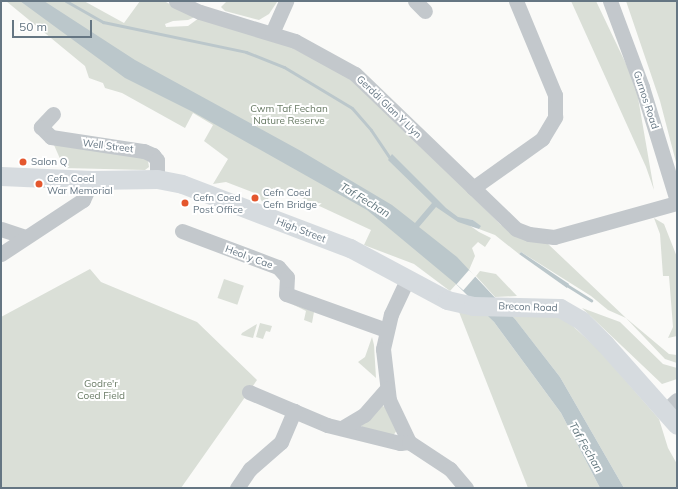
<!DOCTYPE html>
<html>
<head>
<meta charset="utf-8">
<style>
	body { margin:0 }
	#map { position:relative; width:678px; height:489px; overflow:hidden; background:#fafaf8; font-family:Mulish,sans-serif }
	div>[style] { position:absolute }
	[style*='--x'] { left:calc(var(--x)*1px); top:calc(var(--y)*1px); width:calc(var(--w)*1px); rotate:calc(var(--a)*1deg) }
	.green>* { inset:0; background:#dadfd7; transform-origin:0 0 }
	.water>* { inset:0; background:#bbc7cb }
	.pier>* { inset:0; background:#fafaf8; transform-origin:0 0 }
	.stream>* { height:3px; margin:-1.5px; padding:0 1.5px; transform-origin:1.5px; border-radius:1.5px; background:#bbc7cb }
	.minor>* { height:15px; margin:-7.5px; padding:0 7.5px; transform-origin:7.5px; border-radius:7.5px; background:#c3c8cc }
	.major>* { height:19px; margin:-9.5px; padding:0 9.5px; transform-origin:9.5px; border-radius:9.5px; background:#d6dbdf }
	.dots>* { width:11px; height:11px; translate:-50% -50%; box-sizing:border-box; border:2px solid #fff; border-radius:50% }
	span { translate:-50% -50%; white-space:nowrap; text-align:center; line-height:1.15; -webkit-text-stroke:4px #fff; paint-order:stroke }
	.street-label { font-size:10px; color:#657683 }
	.park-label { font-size:10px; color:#687a64 }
	.poi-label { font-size:10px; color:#657683 }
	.left { translate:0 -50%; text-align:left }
	.water-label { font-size:11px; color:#60757c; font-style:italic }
	.frame { position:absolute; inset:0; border:2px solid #657683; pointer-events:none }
	.scale { position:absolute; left:12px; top:20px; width:80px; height:18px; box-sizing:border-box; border:2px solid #657683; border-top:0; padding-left:5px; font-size:12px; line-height:14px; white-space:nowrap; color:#657683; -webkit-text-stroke:3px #fff; paint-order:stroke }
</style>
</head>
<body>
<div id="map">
	<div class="green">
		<div style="clip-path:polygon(6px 1px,84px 1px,124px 23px,140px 1px,164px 1px,195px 17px,188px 20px,173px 21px,165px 24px,166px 27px,188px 26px,199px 18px,279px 41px,341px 73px,371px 95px,501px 225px,547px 243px,626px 318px,669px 354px,677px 355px,677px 363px,665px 359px,626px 318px,608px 310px,591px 296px,521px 252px,519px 254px,495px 235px,479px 229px,480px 226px,473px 220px,459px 218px,479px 232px,491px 238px,485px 247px,478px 242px,472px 248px,475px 256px,469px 270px,450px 291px,414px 264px,364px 245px,371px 230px,302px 198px,304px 193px,294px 188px,290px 193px,273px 188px,265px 206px,257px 194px,226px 182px,213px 184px,228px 159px,204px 141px,213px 125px,193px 113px,185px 128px,122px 93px,105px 88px,103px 83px,89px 78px,85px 66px)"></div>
		<div style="clip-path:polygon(227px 1px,276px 1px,277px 2px,269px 14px,259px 20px,225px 11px,221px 7px)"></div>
		<div style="clip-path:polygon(571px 1px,596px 1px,628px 68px,637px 92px,654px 190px,646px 167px)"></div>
		<div style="clip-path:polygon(626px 1px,677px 1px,677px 166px,660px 101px)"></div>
		<div style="clip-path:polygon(54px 145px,141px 156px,148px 161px,149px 167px,145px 170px,64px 168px)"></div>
		<div style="clip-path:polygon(654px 218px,664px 224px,677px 257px,677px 336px,668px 338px,673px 327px,669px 276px,663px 276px,660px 234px)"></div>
		<div style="clip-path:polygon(90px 269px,101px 282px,197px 322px,257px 380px,181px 488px,1px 488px,1px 317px)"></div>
		<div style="clip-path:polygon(480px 271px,496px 274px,517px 296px,495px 297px,476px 276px)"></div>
		<div style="left:224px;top:279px;width:21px;height:20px;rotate:19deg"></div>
		<div style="clip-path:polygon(292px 304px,314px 312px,312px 323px,304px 320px,306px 311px)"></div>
		<div style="clip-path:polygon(582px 308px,620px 322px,663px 364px,677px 368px,677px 379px,662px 384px)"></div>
		<div style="clip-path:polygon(459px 312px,487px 314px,494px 322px,561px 413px,600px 488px,528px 488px)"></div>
		<div style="clip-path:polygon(511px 314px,552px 315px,564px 318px,599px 350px,659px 419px,668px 448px,677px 464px,677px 488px,624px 488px,560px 377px)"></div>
		<div style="clip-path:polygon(260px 323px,272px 326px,270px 332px,266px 331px,263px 339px,256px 337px)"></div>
		<div style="clip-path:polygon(257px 324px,253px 338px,241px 335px,242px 333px)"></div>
		<div style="clip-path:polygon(372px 337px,374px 345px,376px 378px,358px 362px,365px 357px)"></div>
		<div style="clip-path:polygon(380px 405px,385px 407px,397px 430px,393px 436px,362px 427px,361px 423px)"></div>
	</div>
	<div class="water">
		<div style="clip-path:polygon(20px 1px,44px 1px,135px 60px,301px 151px,392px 205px,415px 223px,432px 203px,388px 160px,392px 154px,446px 208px,458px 217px,473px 220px,481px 226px,479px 229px,458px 222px,436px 207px,419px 227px,457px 257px,515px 319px,560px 377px,624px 488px,600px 488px,561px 413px,494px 322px,456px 284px,367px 210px,193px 112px,125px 78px)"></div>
		<div style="clip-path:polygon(521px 252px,569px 284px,567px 288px,519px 254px)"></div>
	</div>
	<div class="pier">
		<div style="left:469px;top:270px;width:9px;height:19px;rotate:41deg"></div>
	</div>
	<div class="stream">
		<div style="--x:66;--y:1;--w:43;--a:29.6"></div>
		<div style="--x:103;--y:22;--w:146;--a:11.8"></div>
		<div style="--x:246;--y:52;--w:41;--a:21.5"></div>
		<div style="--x:284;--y:67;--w:79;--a:31.1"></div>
		<div style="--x:352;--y:108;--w:29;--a:49"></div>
		<div style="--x:371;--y:130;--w:36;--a:56"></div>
		<div style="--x:565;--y:284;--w:31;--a:32"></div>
	</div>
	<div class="minor">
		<div style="--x:176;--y:1;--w:26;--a:25"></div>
		<div style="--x:200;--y:12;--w:99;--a:17"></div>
		<div style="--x:295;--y:41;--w:68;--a:28.8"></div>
		<div style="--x:355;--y:74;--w:223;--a:43.9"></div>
		<div style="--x:516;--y:229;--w:14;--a:21"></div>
		<div style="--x:529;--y:234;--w:25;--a:7"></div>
		<div style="--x:554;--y:237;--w:128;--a:-15.5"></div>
		<div style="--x:415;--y:1;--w:14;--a:45"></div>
		<div style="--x:610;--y:1;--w:92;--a:69.6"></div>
		<div style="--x:642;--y:87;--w:119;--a:72.9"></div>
		<div style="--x:272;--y:33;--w:35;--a:-66"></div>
		<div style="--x:53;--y:114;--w:18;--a:133"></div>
		<div style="--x:41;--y:127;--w:14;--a:45"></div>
		<div style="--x:51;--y:137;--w:94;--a:8.6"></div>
		<div style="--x:144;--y:151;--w:10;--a:24"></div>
		<div style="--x:153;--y:155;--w:6;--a:51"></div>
		<div style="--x:157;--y:160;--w:19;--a:90"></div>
		<div style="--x:473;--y:188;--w:85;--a:-35.4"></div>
		<div style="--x:542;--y:139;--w:26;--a:-59"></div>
		<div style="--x:555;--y:117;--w:22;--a:-90"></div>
		<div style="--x:555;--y:95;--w:102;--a:-112.5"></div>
		<div style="--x:1;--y:229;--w:26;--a:18"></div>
		<div style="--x:182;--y:231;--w:103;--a:20.6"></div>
		<div style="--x:278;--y:267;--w:13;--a:48"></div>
		<div style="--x:287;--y:277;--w:17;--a:93"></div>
		<div style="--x:286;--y:294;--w:106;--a:19.8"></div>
		<div style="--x:1;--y:254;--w:98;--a:-33.4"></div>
		<div style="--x:83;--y:200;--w:22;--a:-66"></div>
		<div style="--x:407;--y:280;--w:38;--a:115"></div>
		<div style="--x:391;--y:314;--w:36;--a:103"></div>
		<div style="--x:383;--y:349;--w:51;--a:83.3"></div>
		<div style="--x:389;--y:400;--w:47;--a:64.5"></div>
		<div style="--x:249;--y:392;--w:85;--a:22.9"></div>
		<div style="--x:327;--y:425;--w:75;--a:13.9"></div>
		<div style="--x:400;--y:443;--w:9;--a:-6"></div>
		<div style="--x:665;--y:411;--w:16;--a:-43"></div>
		<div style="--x:342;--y:428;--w:26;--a:-31"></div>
		<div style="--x:364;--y:415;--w:35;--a:-49"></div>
		<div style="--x:409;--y:442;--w:49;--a:33.4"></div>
		<div style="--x:450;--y:469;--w:25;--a:50"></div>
		<div style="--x:237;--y:488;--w:23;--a:-56"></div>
		<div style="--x:250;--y:469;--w:41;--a:-41.1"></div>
		<div style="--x:281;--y:442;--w:34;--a:-67"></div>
	</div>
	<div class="major">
		<div style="--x:1;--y:176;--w:91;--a:2.5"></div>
		<div style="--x:92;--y:180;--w:65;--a:-0.9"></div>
		<div style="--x:157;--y:179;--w:25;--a:11"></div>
		<div style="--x:182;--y:184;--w:180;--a:20.9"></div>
		<div style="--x:350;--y:248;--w:110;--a:28.2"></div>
		<div style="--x:447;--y:300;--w:27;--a:13"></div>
		<div style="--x:473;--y:306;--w:87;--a:1.3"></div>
		<div style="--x:560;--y:308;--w:24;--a:30"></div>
		<div style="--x:581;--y:320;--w:34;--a:45"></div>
		<div style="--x:605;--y:344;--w:108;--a:48.4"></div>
	</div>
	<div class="dots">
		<div style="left:23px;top:162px;background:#e4572e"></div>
		<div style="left:39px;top:184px;background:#e4572e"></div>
		<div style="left:255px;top:198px;background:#e4572e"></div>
		<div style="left:185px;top:203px;background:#e4572e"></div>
	</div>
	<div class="street-label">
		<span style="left:646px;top:100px;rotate:72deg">Gurnos Road</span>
		<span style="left:389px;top:107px;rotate:44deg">Gerddi Glan Y Llyn</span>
		<span style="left:108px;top:146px;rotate:7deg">Well Street</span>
		<span style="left:301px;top:230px;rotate:21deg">High Street</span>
		<span style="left:249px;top:257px;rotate:20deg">Heol y Cae</span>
		<span style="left:528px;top:307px;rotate:2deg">Brecon Road</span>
	</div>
	<div class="park-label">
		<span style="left:289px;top:114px">Cwm Taf Fechan<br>Nature Reserve</span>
		<span style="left:101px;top:389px">Godre'r<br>Coed Field</span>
	</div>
	<div class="poi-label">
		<span class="left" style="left:31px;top:162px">Salon Q</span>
		<span class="left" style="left:47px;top:184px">Cefn Coed<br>War Memorial</span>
		<span class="left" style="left:263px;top:198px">Cefn Coed<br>Cefn Bridge</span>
		<span class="left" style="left:193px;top:203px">Cefn Coed<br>Post Office</span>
	</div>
	<div class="water-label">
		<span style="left:365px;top:200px;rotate:31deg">Taf Fechan</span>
		<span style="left:586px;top:447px;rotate:60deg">Taf Fechan</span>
	</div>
	<div class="frame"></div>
	<div class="scale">50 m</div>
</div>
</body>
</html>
